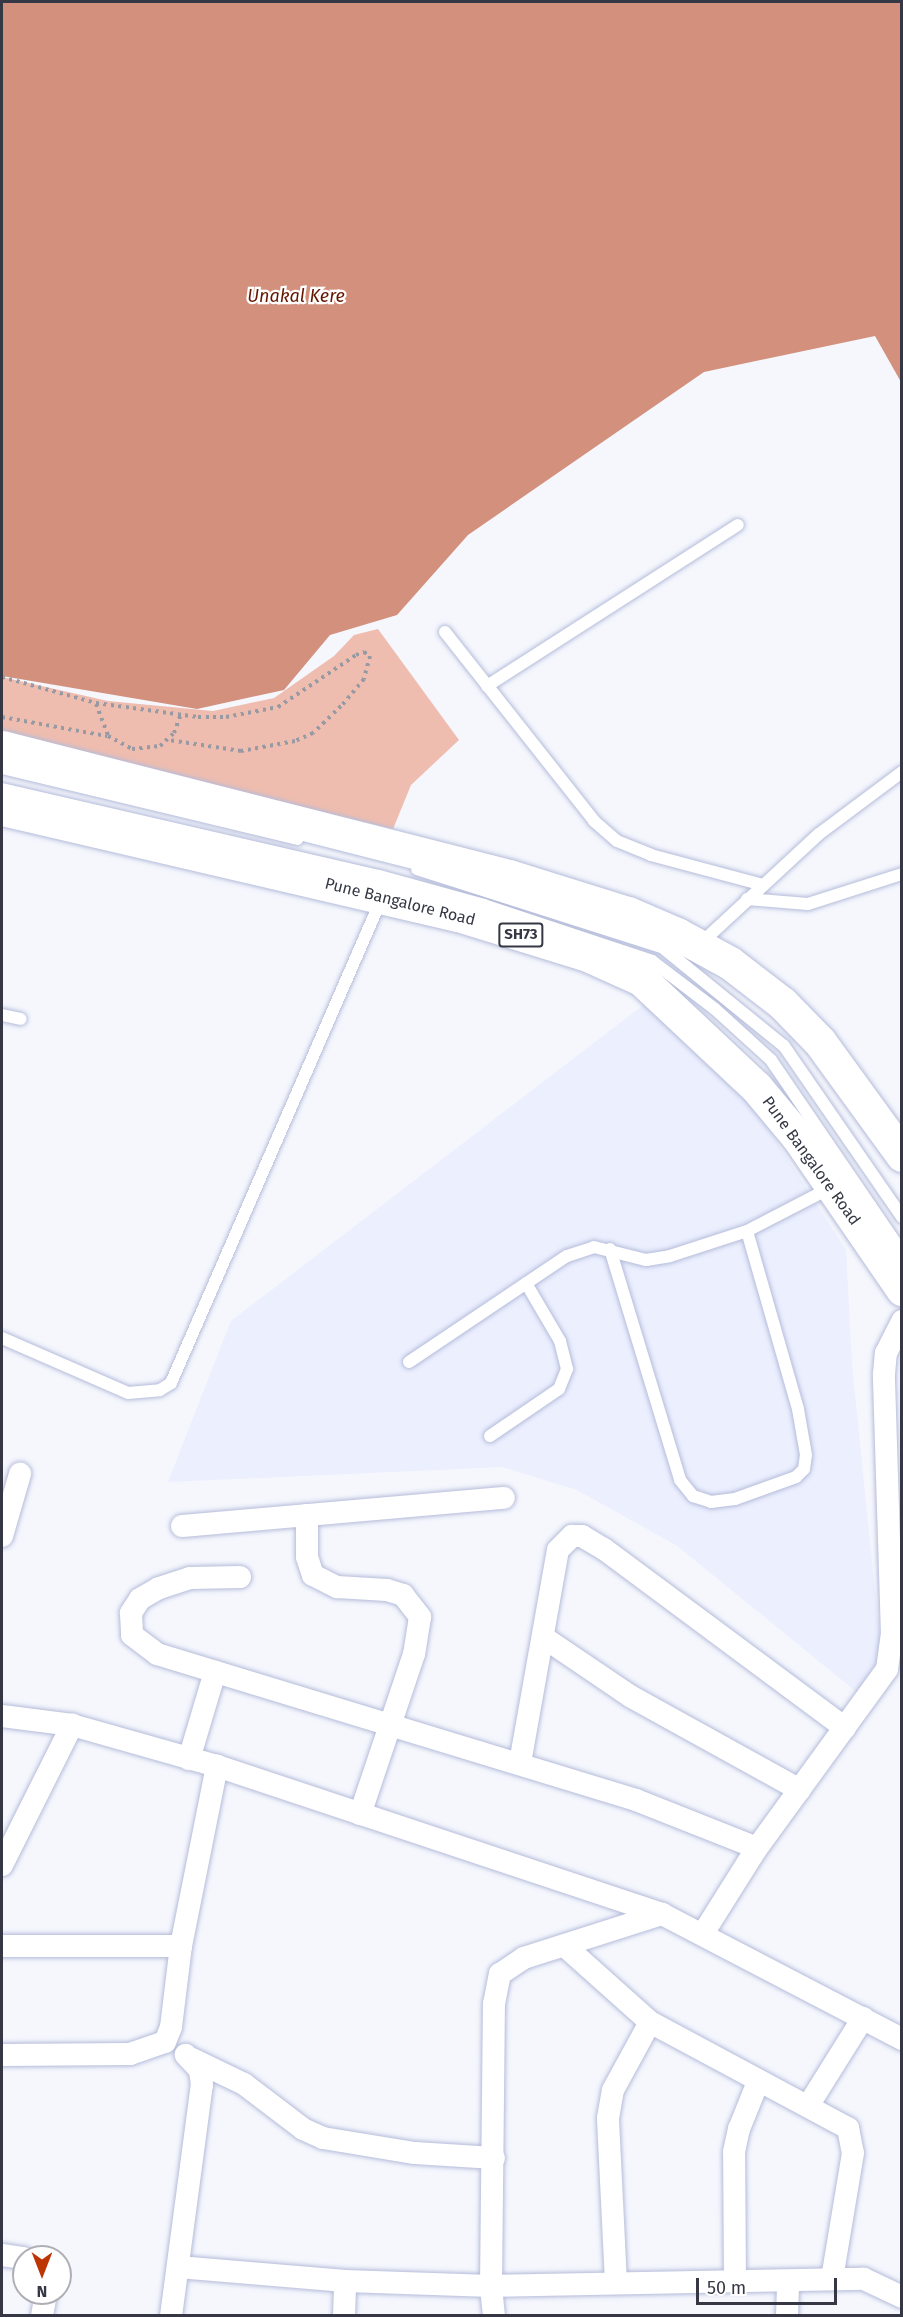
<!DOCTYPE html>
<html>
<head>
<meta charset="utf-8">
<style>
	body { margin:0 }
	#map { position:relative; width:903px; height:2317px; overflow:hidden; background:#f5f7fd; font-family:"Fira Sans",sans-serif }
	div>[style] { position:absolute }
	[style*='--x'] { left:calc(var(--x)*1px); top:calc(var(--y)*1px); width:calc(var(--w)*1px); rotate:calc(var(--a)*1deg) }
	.built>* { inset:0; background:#ebeffe }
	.green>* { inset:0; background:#efbdaf }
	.water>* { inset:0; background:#d3907d }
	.path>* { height:4px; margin-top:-2px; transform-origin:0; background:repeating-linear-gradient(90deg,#989aa3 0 3px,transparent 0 7.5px) }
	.roads { filter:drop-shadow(0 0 2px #b5bcda) drop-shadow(0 0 2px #b5bcda) }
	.service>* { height:12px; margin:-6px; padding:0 6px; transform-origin:6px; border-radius:6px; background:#fff }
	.minor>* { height:22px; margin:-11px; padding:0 11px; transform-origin:11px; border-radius:11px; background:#fff }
	.primary>* { height:33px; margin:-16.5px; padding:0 16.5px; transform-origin:16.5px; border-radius:16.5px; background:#fff }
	span { translate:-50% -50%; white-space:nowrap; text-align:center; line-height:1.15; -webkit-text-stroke:4.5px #fff; paint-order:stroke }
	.shield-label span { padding:2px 4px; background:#fff; border:2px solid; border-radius:4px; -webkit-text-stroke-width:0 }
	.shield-label { font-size:15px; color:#353844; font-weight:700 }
	.street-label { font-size:16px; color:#353844 }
	.water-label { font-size:18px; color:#661600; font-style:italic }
	.frame { position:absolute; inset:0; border:3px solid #353844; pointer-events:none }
	.north { position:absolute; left:12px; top:2245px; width:60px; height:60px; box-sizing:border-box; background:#fff; border:2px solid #aeafb4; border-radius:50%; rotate:180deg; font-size:16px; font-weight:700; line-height:24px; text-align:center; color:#353844 }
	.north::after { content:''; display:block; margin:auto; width:21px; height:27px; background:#be3504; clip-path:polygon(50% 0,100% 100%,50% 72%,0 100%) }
	.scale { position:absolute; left:696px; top:2278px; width:141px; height:27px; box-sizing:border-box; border:3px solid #353844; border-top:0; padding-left:8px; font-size:18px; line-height:21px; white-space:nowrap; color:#353844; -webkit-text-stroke:4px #fff; paint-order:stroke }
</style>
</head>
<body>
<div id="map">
	<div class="built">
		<div style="clip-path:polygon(646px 1003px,732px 1072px,846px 1250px,852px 1366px,885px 1688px,864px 1698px,676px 1545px,577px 1490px,502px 1467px,168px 1482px,231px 1321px)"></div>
	</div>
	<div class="green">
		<div style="clip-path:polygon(378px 629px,459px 740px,411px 785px,393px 829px,2px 735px,2px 677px,108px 701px,213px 711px,274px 698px,334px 656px,354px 635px)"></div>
	</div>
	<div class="water">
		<div style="clip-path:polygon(2px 2px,901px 2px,901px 382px,875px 336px,704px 372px,468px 535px,397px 615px,330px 635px,284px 690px,197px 709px,2px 676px)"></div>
	</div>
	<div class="path">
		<div style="--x:2;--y:677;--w:98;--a:15.5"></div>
		<div style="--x:96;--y:703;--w:103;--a:7.8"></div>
		<div style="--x:198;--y:717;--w:28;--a:0"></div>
		<div style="--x:226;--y:717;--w:53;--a:-10.9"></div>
		<div style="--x:278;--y:707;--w:94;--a:-33.7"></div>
		<div style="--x:356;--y:655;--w:9;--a:-21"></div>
		<div style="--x:364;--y:652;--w:7;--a:34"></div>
		<div style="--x:370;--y:656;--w:24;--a:105"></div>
		<div style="--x:364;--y:679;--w:35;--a:130"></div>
		<div style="--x:341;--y:706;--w:39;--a:136"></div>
		<div style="--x:313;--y:733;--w:20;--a:156"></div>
		<div style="--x:295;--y:741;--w:55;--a:169.5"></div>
		<div style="--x:241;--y:751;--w:73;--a:-171.3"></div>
		<div style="--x:96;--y:704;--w:34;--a:69"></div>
		<div style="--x:108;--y:736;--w:27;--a:28"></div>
		<div style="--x:132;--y:749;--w:28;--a:-6"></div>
		<div style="--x:160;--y:746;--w:19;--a:-43"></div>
		<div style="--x:174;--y:733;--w:20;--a:-70"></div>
		<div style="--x:2;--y:717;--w:107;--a:10.3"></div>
	</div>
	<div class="roads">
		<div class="service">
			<div style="--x:445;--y:632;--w:241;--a:51.7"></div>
			<div style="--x:594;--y:821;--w:30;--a:41"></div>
			<div style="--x:617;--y:841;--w:37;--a:22"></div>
			<div style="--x:651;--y:855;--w:116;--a:15"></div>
			<div style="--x:487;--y:686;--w:298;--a:-32.7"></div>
			<div style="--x:2;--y:768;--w:304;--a:13.5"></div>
			<div style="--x:2;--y:789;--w:387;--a:13"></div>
			<div style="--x:379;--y:876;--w:109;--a:15.4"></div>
			<div style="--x:484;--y:905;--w:177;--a:18.4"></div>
			<div style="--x:652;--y:961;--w:79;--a:37.3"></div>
			<div style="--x:715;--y:1009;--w:76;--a:42.3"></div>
			<div style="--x:771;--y:1060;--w:232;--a:55.7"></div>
			<div style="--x:417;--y:869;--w:257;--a:17.7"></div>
			<div style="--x:662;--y:947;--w:157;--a:39.1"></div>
			<div style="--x:784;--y:1046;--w:208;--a:55.4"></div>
			<div style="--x:747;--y:899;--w:61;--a:4.7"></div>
			<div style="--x:808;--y:904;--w:99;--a:-17.7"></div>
			<div style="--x:699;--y:945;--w:163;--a:-42.8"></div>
			<div style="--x:819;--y:834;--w:104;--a:-36.8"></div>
			<div style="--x:2;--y:1015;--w:19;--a:12"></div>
			<div style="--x:610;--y:1249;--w:241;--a:73.1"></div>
			<div style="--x:680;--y:1480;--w:21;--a:51"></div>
			<div style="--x:693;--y:1496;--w:19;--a:18"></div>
			<div style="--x:711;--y:1502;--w:24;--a:-7"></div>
			<div style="--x:735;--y:1499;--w:65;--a:-19.8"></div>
			<div style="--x:796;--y:1477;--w:11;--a:-45"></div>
			<div style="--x:804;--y:1469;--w:14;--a:-82"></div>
			<div style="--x:806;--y:1455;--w:47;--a:-99.9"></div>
			<div style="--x:798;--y:1409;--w:185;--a:-106"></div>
			<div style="--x:2;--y:1338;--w:137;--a:23.6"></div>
			<div style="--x:128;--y:1393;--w:32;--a:-5"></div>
			<div style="--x:160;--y:1390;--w:13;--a:-32"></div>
			<div style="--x:171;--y:1383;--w:527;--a:-66.5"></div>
			<div style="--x:409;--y:1362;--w:190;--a:-33.9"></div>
			<div style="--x:567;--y:1256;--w:28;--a:-18"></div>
			<div style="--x:594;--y:1247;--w:54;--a:14"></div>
			<div style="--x:646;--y:1260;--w:24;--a:-9"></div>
			<div style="--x:670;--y:1256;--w:81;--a:-18"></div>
			<div style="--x:747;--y:1231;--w:96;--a:-27.4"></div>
			<div style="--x:490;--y:1436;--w:83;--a:-34.3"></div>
			<div style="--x:559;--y:1389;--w:22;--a:-68"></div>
			<div style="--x:567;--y:1369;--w:29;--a:-104"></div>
			<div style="--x:560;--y:1341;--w:67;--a:-120.4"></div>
		</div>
		<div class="minor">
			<div style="--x:307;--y:1515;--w:42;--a:90"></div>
			<div style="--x:307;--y:1557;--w:19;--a:72"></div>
			<div style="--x:313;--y:1575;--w:27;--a:27"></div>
			<div style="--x:337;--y:1587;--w:50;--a:3.4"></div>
			<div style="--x:387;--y:1590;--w:17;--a:17"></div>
			<div style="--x:403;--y:1595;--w:28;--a:52"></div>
			<div style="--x:420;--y:1617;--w:37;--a:99"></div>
			<div style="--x:414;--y:1654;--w:169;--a:108.6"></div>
			<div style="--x:182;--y:1526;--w:323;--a:-5"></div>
			<div style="--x:2;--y:1536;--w:65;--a:-73.8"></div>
			<div style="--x:240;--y:1577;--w:50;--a:178.9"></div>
			<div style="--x:190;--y:1578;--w:33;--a:162"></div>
			<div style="--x:159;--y:1588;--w:22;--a:150"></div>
			<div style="--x:140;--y:1599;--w:17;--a:123"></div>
			<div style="--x:131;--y:1613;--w:22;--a:87"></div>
			<div style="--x:132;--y:1635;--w:31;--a:37"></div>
			<div style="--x:157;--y:1654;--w:501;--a:16.95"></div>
			<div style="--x:636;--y:1800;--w:130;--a:21.6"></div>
			<div style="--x:543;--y:1637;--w:105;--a:34.1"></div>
			<div style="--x:630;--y:1696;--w:194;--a:28.9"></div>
			<div style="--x:2;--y:1716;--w:71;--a:7.3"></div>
			<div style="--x:72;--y:1725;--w:151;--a:15.8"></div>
			<div style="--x:217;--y:1766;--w:469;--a:18.4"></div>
			<div style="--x:662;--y:1914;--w:271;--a:27.5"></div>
			<div style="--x:189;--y:1759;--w:91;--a:-73.4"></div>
			<div style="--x:520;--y:1763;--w:216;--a:-79.9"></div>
			<div style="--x:558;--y:1550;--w:20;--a:-45"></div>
			<div style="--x:572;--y:1536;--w:10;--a:0"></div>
			<div style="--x:582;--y:1536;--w:26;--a:31"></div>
			<div style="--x:604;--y:1549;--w:300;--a:36.6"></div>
			<div style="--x:2;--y:1865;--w:157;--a:-63.4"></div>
			<div style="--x:704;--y:1932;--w:99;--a:-57.8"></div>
			<div style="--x:757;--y:1848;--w:221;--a:-54"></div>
			<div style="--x:887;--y:1669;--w:34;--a:-82"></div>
			<div style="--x:892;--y:1635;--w:261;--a:-91.8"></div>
			<div style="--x:884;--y:1374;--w:21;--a:-85"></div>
			<div style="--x:886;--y:1353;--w:36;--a:-63"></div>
			<div style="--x:2;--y:1946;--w:179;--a:0"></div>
			<div style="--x:566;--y:1947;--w:113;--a:41.8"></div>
			<div style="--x:650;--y:2022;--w:225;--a:28.2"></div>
			<div style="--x:848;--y:2128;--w:25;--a:79"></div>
			<div style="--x:853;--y:2153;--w:128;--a:99.5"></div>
			<div style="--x:2;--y:2055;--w:128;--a:-0.4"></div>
			<div style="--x:130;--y:2054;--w:37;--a:-19"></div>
			<div style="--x:165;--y:2042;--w:16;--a:-68"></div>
			<div style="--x:171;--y:2027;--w:82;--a:-83"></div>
			<div style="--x:181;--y:1946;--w:184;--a:-78.7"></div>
			<div style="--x:192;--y:2059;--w:58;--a:25.7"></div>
			<div style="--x:244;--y:2084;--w:74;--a:37.3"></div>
			<div style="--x:303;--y:2129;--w:22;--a:24"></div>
			<div style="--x:323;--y:2138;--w:93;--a:9.3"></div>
			<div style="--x:415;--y:2153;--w:79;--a:3.6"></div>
			<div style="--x:808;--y:2106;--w:104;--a:-58"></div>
			<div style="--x:2;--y:2255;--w:22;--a:8"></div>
			<div style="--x:178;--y:2267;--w:168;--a:4.8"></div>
			<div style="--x:345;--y:2281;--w:146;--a:2"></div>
			<div style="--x:491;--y:2286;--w:373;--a:-1.1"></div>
			<div style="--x:864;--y:2279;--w:42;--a:25.3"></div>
			<div style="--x:735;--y:2281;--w:129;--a:-90.4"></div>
			<div style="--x:734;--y:2152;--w:24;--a:-78"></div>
			<div style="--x:739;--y:2129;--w:51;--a:-68"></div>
			<div style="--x:616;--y:2283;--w:165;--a:-92.8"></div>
			<div style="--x:608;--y:2118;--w:28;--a:-80"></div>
			<div style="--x:613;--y:2090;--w:77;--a:-61.4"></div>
			<div style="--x:42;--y:2316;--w:23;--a:-80"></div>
			<div style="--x:171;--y:2316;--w:233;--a:-82.4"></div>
			<div style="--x:202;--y:2085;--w:15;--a:-98"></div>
			<div style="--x:200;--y:2070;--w:21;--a:-133"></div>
			<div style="--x:344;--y:2316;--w:35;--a:-88"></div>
			<div style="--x:494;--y:2316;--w:30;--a:-96"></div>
			<div style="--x:491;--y:2286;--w:282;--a:-89.4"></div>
			<div style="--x:494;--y:2004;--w:31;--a:-79"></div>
			<div style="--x:500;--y:1974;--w:29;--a:-34"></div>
			<div style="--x:524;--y:1958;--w:145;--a:-17.7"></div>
			<div style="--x:787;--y:2316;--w:26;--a:-88"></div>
		</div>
		<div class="primary">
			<div style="--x:2;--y:747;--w:523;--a:14.28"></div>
			<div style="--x:509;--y:876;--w:125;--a:17.3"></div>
			<div style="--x:628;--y:913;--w:53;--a:23.2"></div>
			<div style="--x:677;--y:934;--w:60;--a:28.7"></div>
			<div style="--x:730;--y:963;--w:66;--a:37.6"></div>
			<div style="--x:782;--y:1003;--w:54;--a:45.7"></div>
			<div style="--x:820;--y:1042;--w:140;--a:54"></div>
			<div style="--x:2;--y:809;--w:468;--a:13.1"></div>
			<div style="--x:458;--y:915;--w:133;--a:17.1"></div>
			<div style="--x:585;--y:954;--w:61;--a:24.1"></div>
			<div style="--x:641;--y:979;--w:158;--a:43.2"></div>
			<div style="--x:756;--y:1087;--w:64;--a:50.1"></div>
			<div style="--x:797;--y:1136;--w:186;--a:55.5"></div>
		</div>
	</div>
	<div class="shield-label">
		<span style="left:521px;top:935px">SH73</span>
	</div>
	<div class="street-label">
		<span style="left:400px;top:902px;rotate:14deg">Pune Bangalore Road</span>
		<span style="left:811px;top:1161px;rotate:54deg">Pune Bangalore Road</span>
	</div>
	<div class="water-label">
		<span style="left:296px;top:296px">Unakal Kere</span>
	</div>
	<div class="frame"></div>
	<div class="north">N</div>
	<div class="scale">50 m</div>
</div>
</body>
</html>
